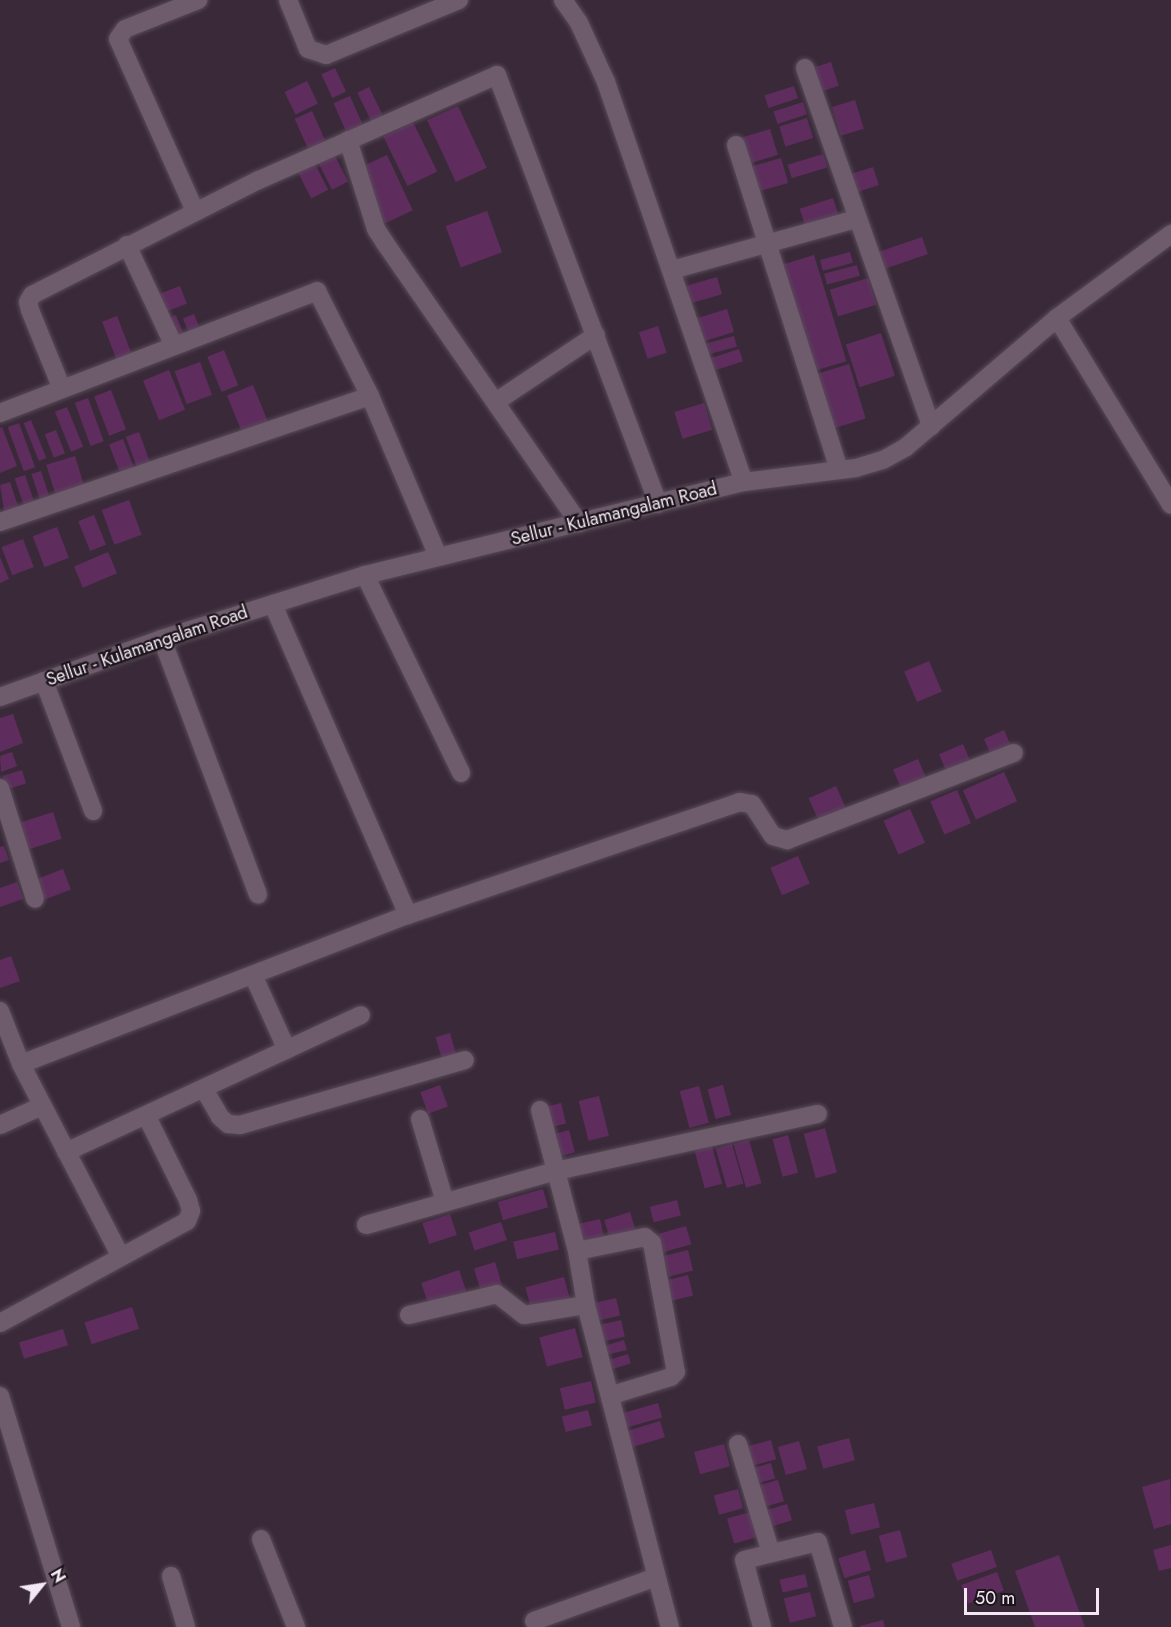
<!DOCTYPE html>
<html>
<head>
<meta charset="utf-8">
<style>
	body { margin:0 }
	#map { position:relative; width:1171px; height:1627px; overflow:hidden; background:#3a2a39; font-family:Jost,sans-serif }
	div>[style] { position:absolute }
	[style*='--x'] { left:calc(var(--x)*1px); top:calc(var(--y)*1px); width:calc(var(--w)*1px); rotate:calc(var(--a)*1deg) }
	.building>* { inset:0; background:#5e2d5e; transform-origin:0 0 }
	.roads { filter:drop-shadow(0 0 2px #584a57) drop-shadow(0 0 2px #584a57) }
	.minor>* { height:18px; margin:-9px; padding:0 9px; transform-origin:9px; border-radius:9px; background:#6e5c6d }
	.secondary>* { height:18px; margin:-9px; padding:0 9px; transform-origin:9px; border-radius:9px; background:#6e5c6d }
	span { translate:-50% -50%; white-space:nowrap; text-align:center; line-height:1.15; -webkit-text-stroke:4.5px #1d151c; paint-order:stroke }
	.street-label { font-size:18px; color:#f3e8f3 }
	.north { position:absolute; left:12px; top:1555px; width:60px; height:60px; -webkit-text-stroke:4px #1d151c; paint-order:stroke; rotate:60deg; font-size:16px; font-weight:700; line-height:24px; text-align:center; color:#f3e8f3 }
	.north::after { content:''; display:block; margin:auto; width:21px; height:27px; background:#f3e8f3; clip-path:polygon(50% 0,100% 100%,50% 72%,0 100%) }
	.scale { position:absolute; left:964px; top:1588px; width:135px; height:27px; box-sizing:border-box; border:3px solid #f3e8f3; border-top:0; padding-left:8px; font-size:18px; line-height:21px; white-space:nowrap; color:#f3e8f3; -webkit-text-stroke:4px #1d151c; paint-order:stroke }
</style>
</head>
<body>
<div id="map">
	<div class="building">
		<div style="left:831px;top:62px;width:25px;height:19px;rotate:72deg"></div>
		<div style="left:335px;top:68px;width:26px;height:15px;rotate:65deg"></div>
		<div style="left:307px;top:81px;width:25px;height:25px;rotate:64deg"></div>
		<div style="left:794px;top:86px;width:13px;height:31px;rotate:72deg"></div>
		<div style="left:369px;top:87px;width:32px;height:13px;rotate:64deg"></div>
		<div style="left:350px;top:96px;width:32px;height:18px;rotate:66deg"></div>
		<div style="left:855px;top:100px;width:30px;height:24px;rotate:73deg"></div>
		<div style="left:803px;top:102px;width:13px;height:31px;rotate:72deg"></div>
		<div style="left:458px;top:106px;width:68px;height:34px;rotate:65deg"></div>
		<div style="left:312px;top:111px;width:34px;height:19px;rotate:66deg"></div>
		<div style="left:807px;top:118px;width:21px;height:29px;rotate:73deg"></div>
		<div style="left:413px;top:122px;width:55px;height:33px;rotate:64deg"></div>
		<div style="left:770px;top:129px;width:27px;height:31px;rotate:73deg"></div>
		<div style="left:334px;top:154px;width:31px;height:18px;rotate:63deg"></div>
		<div style="left:823px;top:154px;width:14px;height:37px;rotate:73deg"></div>
		<div style="left:387px;top:155px;width:61px;height:31px;rotate:65deg"></div>
		<div style="left:781px;top:158px;width:26px;height:33px;rotate:74deg"></div>
		<div style="left:315px;top:164px;width:29px;height:19px;rotate:63deg"></div>
		<div style="left:873px;top:167px;width:19px;height:27px;rotate:72deg"></div>
		<div style="left:833px;top:198px;width:23px;height:35px;rotate:72deg"></div>
		<div style="left:487px;top:211px;width:44px;height:44px;rotate:70deg"></div>
		<div style="left:922px;top:237px;width:18px;height:46px;rotate:71deg"></div>
		<div style="left:850px;top:252px;width:11px;height:31px;rotate:75deg"></div>
		<div style="left:814px;top:255px;width:111px;height:34px;rotate:73deg"></div>
		<div style="left:857px;top:265px;width:11px;height:34px;rotate:75deg"></div>
		<div style="left:717px;top:277px;width:18px;height:36px;rotate:74deg"></div>
		<div style="left:868px;top:278px;width:28px;height:40px;rotate:73deg"></div>
		<div style="left:180px;top:286px;width:19px;height:24px;rotate:69deg"></div>
		<div style="left:727px;top:309px;width:24px;height:34px;rotate:73deg"></div>
		<div style="left:194px;top:314px;width:18px;height:12px;rotate:68deg"></div>
		<div style="left:176px;top:315px;width:24px;height:9px;rotate:68deg"></div>
		<div style="left:117px;top:316px;width:44px;height:16px;rotate:69deg"></div>
		<div style="left:658px;top:326px;width:28px;height:20px;rotate:72deg"></div>
		<div style="left:881px;top:333px;width:45px;height:37px;rotate:72deg"></div>
		<div style="left:734px;top:336px;width:11px;height:30px;rotate:75deg"></div>
		<div style="left:739px;top:349px;width:13px;height:33px;rotate:72deg"></div>
		<div style="left:224px;top:350px;width:38px;height:18px;rotate:68deg"></div>
		<div style="left:200px;top:362px;width:35px;height:27px;rotate:70deg"></div>
		<div style="left:849px;top:364px;width:57px;height:33px;rotate:73deg"></div>
		<div style="left:169px;top:370px;width:43px;height:28px;rotate:68deg"></div>
		<div style="left:253px;top:385px;width:40px;height:28px;rotate:68deg"></div>
		<div style="left:111px;top:390px;width:42px;height:18px;rotate:69deg"></div>
		<div style="left:88px;top:398px;width:46px;height:14px;rotate:70deg"></div>
		<div style="left:704px;top:403px;width:28px;height:31px;rotate:73deg"></div>
		<div style="left:67px;top:407px;width:43px;height:13px;rotate:68deg"></div>
		<div style="left:31px;top:420px;width:41px;height:8px;rotate:68deg"></div>
		<div style="left:19px;top:423px;width:47px;height:12px;rotate:70deg"></div>
		<div style="clip-path:polygon(2px 427px,17px 466px,0 473px,0 428px)"></div>
		<div style="left:56px;top:430px;width:25px;height:12px;rotate:69deg"></div>
		<div style="left:139px;top:432px;width:35px;height:14px;rotate:70deg"></div>
		<div style="left:123px;top:439px;width:36px;height:15px;rotate:69deg"></div>
		<div style="left:75px;top:456px;width:34px;height:30px;rotate:73deg"></div>
		<div style="left:41px;top:471px;width:32px;height:10px;rotate:72deg"></div>
		<div style="left:25px;top:475px;width:31px;height:11px;rotate:71deg"></div>
		<div style="clip-path:polygon(10px 482px,20px 512px,5px 516px,0 485px)"></div>
		<div style="left:129px;top:500px;width:37px;height:29px;rotate:70deg"></div>
		<div style="left:94px;top:515px;width:32px;height:17px;rotate:68deg"></div>
		<div style="left:57px;top:527px;width:33px;height:26px;rotate:69deg"></div>
		<div style="left:23px;top:539px;width:30px;height:23px;rotate:69deg"></div>
		<div style="left:108px;top:552px;width:23px;height:37px;rotate:67deg"></div>
		<div style="clip-path:polygon(0 557px,9px 579px,0 583px)"></div>
		<div style="left:929px;top:661px;width:33px;height:27px;rotate:67deg"></div>
		<div style="clip-path:polygon(13px 714px,23px 743px,0 752px,0 718px)"></div>
		<div style="left:1004px;top:730px;width:22px;height:22px;rotate:66deg"></div>
		<div style="left:963px;top:744px;width:23px;height:26px;rotate:67deg"></div>
		<div style="clip-path:polygon(12px 752px,17px 766px,1px 772px,0 756px)"></div>
		<div style="left:918px;top:759px;width:25px;height:27px;rotate:67deg"></div>
		<div style="left:22px;top:770px;width:14px;height:20px;rotate:73deg"></div>
		<div style="left:1004px;top:772px;width:32px;height:45px;rotate:66deg"></div>
		<div style="left:836px;top:786px;width:30px;height:30px;rotate:66deg"></div>
		<div style="left:957px;top:790px;width:36px;height:29px;rotate:67deg"></div>
		<div style="left:910px;top:809px;width:37px;height:29px;rotate:66deg"></div>
		<div style="left:53px;top:812px;width:28px;height:35px;rotate:72deg"></div>
		<div style="clip-path:polygon(4px 846px,9px 860px,0 863px,0 847px)"></div>
		<div style="left:798px;top:856px;width:30px;height:30px;rotate:67deg"></div>
		<div style="left:63px;top:869px;width:22px;height:30px;rotate:69deg"></div>
		<div style="clip-path:polygon(17px 882px,23px 899px,0 907px,0 888px)"></div>
		<div style="clip-path:polygon(11px 956px,20px 981px,0 988px,0 960px)"></div>
		<div style="left:450px;top:1033px;width:26px;height:15px;rotate:74deg"></div>
		<div style="left:440px;top:1085px;width:23px;height:21px;rotate:70deg"></div>
		<div style="left:723px;top:1085px;width:31px;height:16px;rotate:75deg"></div>
		<div style="left:699px;top:1086px;width:38px;height:20px;rotate:75deg"></div>
		<div style="left:599px;top:1096px;width:41px;height:21px;rotate:76deg"></div>
		<div style="left:561px;top:1103px;width:21px;height:19px;rotate:76deg"></div>
		<div style="left:825px;top:1128px;width:46px;height:22px;rotate:75deg"></div>
		<div style="left:569px;top:1130px;width:23px;height:18px;rotate:75deg"></div>
		<div style="left:788px;top:1135px;width:39px;height:16px;rotate:75deg"></div>
		<div style="left:749px;top:1140px;width:45px;height:16px;rotate:74deg"></div>
		<div style="left:732px;top:1144px;width:41px;height:17px;rotate:74deg"></div>
		<div style="left:712px;top:1146px;width:39px;height:18px;rotate:75deg"></div>
		<div style="left:543px;top:1189px;width:19px;height:47px;rotate:74deg"></div>
		<div style="left:677px;top:1200px;width:16px;height:28px;rotate:76deg"></div>
		<div style="left:630px;top:1212px;width:21px;height:27px;rotate:73deg"></div>
		<div style="left:450px;top:1214px;width:22px;height:29px;rotate:72deg"></div>
		<div style="left:600px;top:1219px;width:23px;height:26px;rotate:77deg"></div>
		<div style="left:501px;top:1222px;width:19px;height:34px;rotate:72deg"></div>
		<div style="left:686px;top:1226px;width:19px;height:29px;rotate:74deg"></div>
		<div style="left:555px;top:1232px;width:18px;height:43px;rotate:77deg"></div>
		<div style="left:688px;top:1250px;width:21px;height:25px;rotate:76deg"></div>
		<div style="left:495px;top:1262px;width:27px;height:22px;rotate:73deg"></div>
		<div style="left:459px;top:1270px;width:24px;height:40px;rotate:71deg"></div>
		<div style="left:688px;top:1275px;width:21px;height:23px;rotate:76deg"></div>
		<div style="left:564px;top:1277px;width:24px;height:40px;rotate:75deg"></div>
		<div style="left:616px;top:1298px;width:18px;height:26px;rotate:77deg"></div>
		<div style="left:132px;top:1307px;width:23px;height:50px;rotate:72deg"></div>
		<div style="left:621px;top:1320px;width:17px;height:25px;rotate:77deg"></div>
		<div style="left:575px;top:1328px;width:30px;height:37px;rotate:75deg"></div>
		<div style="left:63px;top:1329px;width:17px;height:46px;rotate:73deg"></div>
		<div style="clip-path:polygon(624px 1340px,627px 1350px,606px 1355px,604px 1346px)"></div>
		<div style="left:628px;top:1354px;width:10px;height:22px;rotate:73deg"></div>
		<div style="left:591px;top:1381px;width:22px;height:32px;rotate:77deg"></div>
		<div style="left:658px;top:1403px;width:15px;height:37px;rotate:74deg"></div>
		<div style="left:588px;top:1410px;width:16px;height:27px;rotate:76deg"></div>
		<div style="left:660px;top:1421px;width:17px;height:36px;rotate:73deg"></div>
		<div style="left:849px;top:1438px;width:23px;height:33px;rotate:75deg"></div>
		<div style="left:771px;top:1440px;width:20px;height:29px;rotate:75deg"></div>
		<div style="left:799px;top:1441px;width:29px;height:22px;rotate:74deg"></div>
		<div style="left:724px;top:1444px;width:23px;height:31px;rotate:75deg"></div>
		<div style="left:771px;top:1463px;width:16px;height:21px;rotate:75deg"></div>
		<div style="clip-path:polygon(1170px 1479px,1171px 1524px,1154px 1529px,1142px 1487px)"></div>
		<div style="left:778px;top:1480px;width:22px;height:22px;rotate:74deg"></div>
		<div style="left:738px;top:1489px;width:20px;height:25px;rotate:75deg"></div>
		<div style="left:874px;top:1503px;width:25px;height:30px;rotate:76deg"></div>
		<div style="left:787px;top:1504px;width:17px;height:25px;rotate:73deg"></div>
		<div style="left:750px;top:1512px;width:26px;height:24px;rotate:74deg"></div>
		<div style="left:900px;top:1530px;width:28px;height:22px;rotate:75deg"></div>
		<div style="clip-path:polygon(1171px 1545px,1171px 1568px,1159px 1571px,1153px 1550px)"></div>
		<div style="left:865px;top:1550px;width:21px;height:28px;rotate:73deg"></div>
		<div style="left:991px;top:1550px;width:18px;height:42px;rotate:71deg"></div>
		<div style="clip-path:polygon(1059px 1555px,1066px 1575px,1085px 1627px,1035px 1627px,1015px 1571px)"></div>
		<div style="left:997px;top:1572px;width:20px;height:38px;rotate:70deg"></div>
		<div style="left:805px;top:1574px;width:13px;height:26px;rotate:77deg"></div>
		<div style="left:869px;top:1575px;width:23px;height:22px;rotate:75deg"></div>
		<div style="left:810px;top:1592px;width:25px;height:27px;rotate:76deg"></div>
		<div style="clip-path:polygon(883px 1620px,885px 1627px,860px 1627px,860px 1626px)"></div>
	</div>
	<div class="roads">
		<div class="minor">
			<div style="--x:288;--y:0;--w:53;--a:67.8"></div>
			<div style="--x:308;--y:49;--w:19;--a:18"></div>
			<div style="--x:326;--y:55;--w:144;--a:-22.5"></div>
			<div style="--x:563;--y:0;--w:28;--a:55"></div>
			<div style="--x:579;--y:23;--w:65;--a:65.4"></div>
			<div style="--x:606;--y:82;--w:423;--a:71"></div>
			<div style="--x:805;--y:68;--w:380;--a:70.6"></div>
			<div style="--x:348;--y:140;--w:93;--a:72.5"></div>
			<div style="--x:376;--y:229;--w:17;--a:57"></div>
			<div style="--x:385;--y:243;--w:341;--a:55.3"></div>
			<div style="--x:736;--y:145;--w:341;--a:72.4"></div>
			<div style="--x:195;--y:211;--w:188;--a:-114.1"></div>
			<div style="--x:118;--y:39;--w:12;--a:-55"></div>
			<div style="--x:125;--y:29;--w:79;--a:-21.7"></div>
			<div style="--x:127;--y:245;--w:111;--a:65"></div>
			<div style="--x:672;--y:270;--w:191;--a:-15.5"></div>
			<div style="--x:1057;--y:318;--w:219;--a:58.6"></div>
			<div style="--x:62;--y:389;--w:85;--a:-112.1"></div>
			<div style="--x:30;--y:310;--w:8;--a:-104"></div>
			<div style="--x:28;--y:302;--w:8;--a:-60"></div>
			<div style="--x:32;--y:295;--w:254;--a:-26.9"></div>
			<div style="--x:259;--y:180;--w:260;--a:-23.8"></div>
			<div style="--x:497;--y:75;--w:458;--a:69.4"></div>
			<div style="--x:497;--y:401;--w:119;--a:-33.7"></div>
			<div style="--x:0;--y:413;--w:340;--a:-21"></div>
			<div style="--x:317;--y:291;--w:118;--a:63.2"></div>
			<div style="--x:0;--y:522;--w:391;--a:-18.8"></div>
			<div style="--x:370;--y:396;--w:174;--a:67"></div>
			<div style="--x:365;--y:575;--w:220;--a:64.1"></div>
			<div style="--x:162;--y:639;--w:273;--a:69.4"></div>
			<div style="--x:44;--y:681;--w:139;--a:69.3"></div>
			<div style="--x:0;--y:788;--w:116;--a:72.5"></div>
			<div style="--x:408;--y:915;--w:350;--a:-18.8"></div>
			<div style="--x:739;--y:802;--w:13;--a:9"></div>
			<div style="--x:752;--y:804;--w:38;--a:57"></div>
			<div style="--x:773;--y:836;--w:15;--a:16"></div>
			<div style="--x:787;--y:840;--w:243;--a:-21"></div>
			<div style="--x:253;--y:975;--w:82;--a:65.6"></div>
			<div style="--x:0;--y:1011;--w:57;--a:68.4"></div>
			<div style="--x:21;--y:1064;--w:415;--a:-21.1"></div>
			<div style="--x:408;--y:915;--w:339;--a:-113.5"></div>
			<div style="--x:21;--y:1064;--w:217;--a:62.6"></div>
			<div style="--x:204;--y:1089;--w:32;--a:60"></div>
			<div style="--x:220;--y:1117;--w:11;--a:41"></div>
			<div style="--x:228;--y:1124;--w:12;--a:5"></div>
			<div style="--x:240;--y:1125;--w:234;--a:-16.1"></div>
			<div style="--x:540;--y:1110;--w:146;--a:75.3"></div>
			<div style="--x:577;--y:1251;--w:55;--a:80.5"></div>
			<div style="--x:586;--y:1305;--w:333;--a:75.4"></div>
			<div style="--x:420;--y:1119;--w:87;--a:73.2"></div>
			<div style="--x:0;--y:1125;--w:46;--a:-24.3"></div>
			<div style="--x:66;--y:1152;--w:325;--a:-24.9"></div>
			<div style="--x:366;--y:1225;--w:198;--a:-15.9"></div>
			<div style="--x:556;--y:1171;--w:268;--a:-12.3"></div>
			<div style="--x:577;--y:1251;--w:69;--a:-11.6"></div>
			<div style="--x:645;--y:1237;--w:9;--a:41"></div>
			<div style="--x:652;--y:1243;--w:131;--a:79.5"></div>
			<div style="--x:676;--y:1372;--w:7;--a:135"></div>
			<div style="--x:671;--y:1377;--w:62;--a:163"></div>
			<div style="--x:409;--y:1315;--w:90;--a:-13.4"></div>
			<div style="--x:497;--y:1294;--w:34;--a:38"></div>
			<div style="--x:524;--y:1315;--w:63;--a:-9.2"></div>
			<div style="--x:0;--y:1323;--w:213;--a:-28.6"></div>
			<div style="--x:187;--y:1221;--w:11;--a:-68"></div>
			<div style="--x:191;--y:1211;--w:11;--a:-105"></div>
			<div style="--x:188;--y:1200;--w:93;--a:-116.3"></div>
			<div style="--x:0;--y:1396;--w:242;--a:72.9"></div>
			<div style="--x:738;--y:1444;--w:114;--a:73.2"></div>
			<div style="--x:261;--y:1539;--w:95;--a:68.3"></div>
			<div style="--x:171;--y:1576;--w:53;--a:73.6"></div>
			<div style="--x:534;--y:1621;--w:130;--a:-19.8"></div>
			<div style="--x:762;--y:1627;--w:69;--a:-105"></div>
			<div style="--x:744;--y:1560;--w:76;--a:-13.7"></div>
			<div style="--x:818;--y:1542;--w:89;--a:73.6"></div>
		</div>
		<div class="secondary">
			<div style="--x:0;--y:697;--w:172;--a:-19.7"></div>
			<div style="--x:162;--y:639;--w:213;--a:-17.5"></div>
			<div style="--x:365;--y:575;--w:390;--a:-13.8"></div>
			<div style="--x:744;--y:482;--w:113;--a:-7.1"></div>
			<div style="--x:856;--y:468;--w:28;--a:-17"></div>
			<div style="--x:883;--y:460;--w:26;--a:-29"></div>
			<div style="--x:906;--y:447;--w:199;--a:-40.5"></div>
			<div style="--x:1057;--y:318;--w:142;--a:-36.4"></div>
		</div>
	</div>
	<div class="street-label">
		<span style="left:614px;top:514px;rotate:-14deg">Sellur - Kulamangalam Road</span>
		<span style="left:147px;top:646px;rotate:-19deg">Sellur - Kulamangalam Road</span>
	</div>
	<div class="north">N</div>
	<div class="scale">50 m</div>
</div>
</body>
</html>
